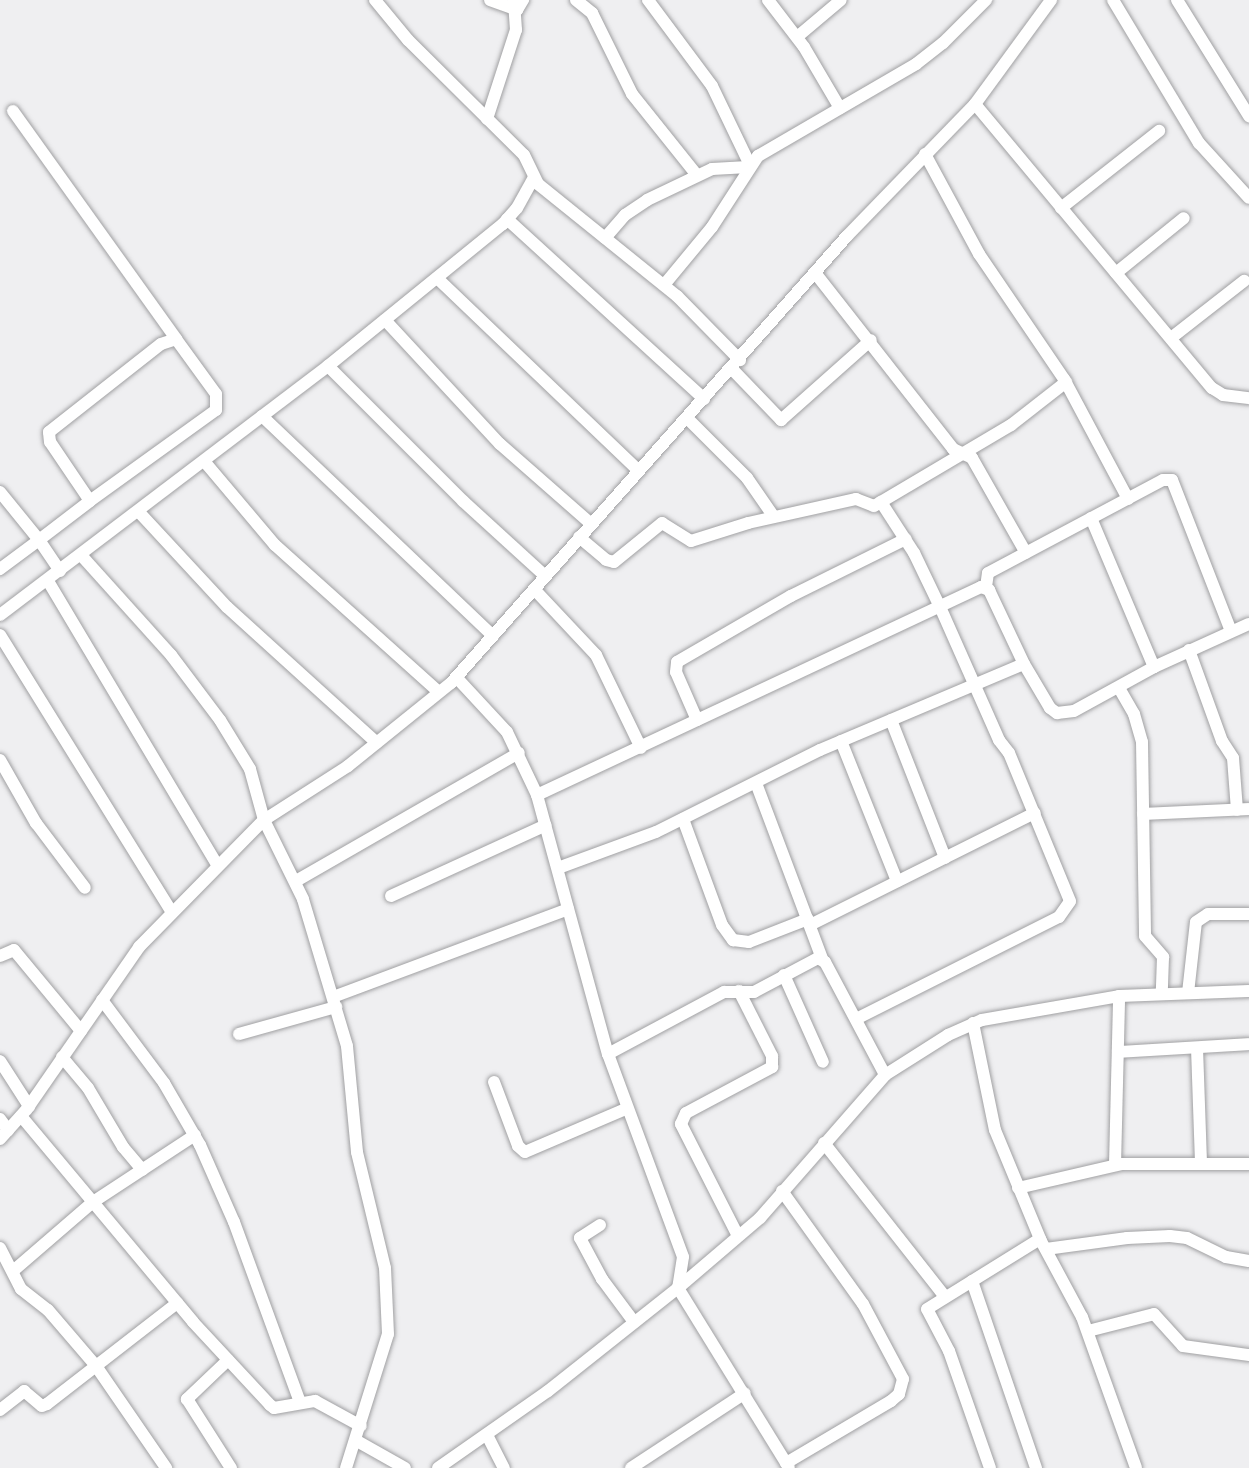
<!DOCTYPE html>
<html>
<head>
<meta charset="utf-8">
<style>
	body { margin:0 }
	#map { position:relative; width:1249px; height:1468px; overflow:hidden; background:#efeff1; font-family:Poppins,sans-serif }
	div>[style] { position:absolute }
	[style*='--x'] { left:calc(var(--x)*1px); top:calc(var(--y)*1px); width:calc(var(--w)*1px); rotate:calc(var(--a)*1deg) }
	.roads { filter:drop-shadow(0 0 2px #a0a0a2) drop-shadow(0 0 2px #a0a0a2) }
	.minor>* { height:12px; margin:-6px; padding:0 6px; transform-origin:6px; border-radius:6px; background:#fff }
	span { translate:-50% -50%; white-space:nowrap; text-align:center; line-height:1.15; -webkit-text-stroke:5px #efeff1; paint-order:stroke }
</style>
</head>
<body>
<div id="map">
	<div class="roads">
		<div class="minor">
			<div style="--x:375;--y:0;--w:52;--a:50.5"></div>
			<div style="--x:408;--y:40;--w:163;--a:44.8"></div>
			<div style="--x:524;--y:155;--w:32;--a:64"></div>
			<div style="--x:538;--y:184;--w:179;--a:38.9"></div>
			<div style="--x:677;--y:296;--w:90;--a:45.5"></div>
			<div style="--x:490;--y:0;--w:29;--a:20"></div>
			<div style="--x:517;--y:10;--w:12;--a:-59"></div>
			<div style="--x:576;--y:0;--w:21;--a:39"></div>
			<div style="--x:592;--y:13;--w:90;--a:63.7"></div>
			<div style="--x:632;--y:94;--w:104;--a:51.3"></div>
			<div style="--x:648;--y:0;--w:107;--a:53.3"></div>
			<div style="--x:712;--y:86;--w:88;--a:64.3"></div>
			<div style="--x:768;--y:0;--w:59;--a:52.5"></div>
			<div style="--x:804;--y:47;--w:71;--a:59.5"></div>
			<div style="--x:1113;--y:0;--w:167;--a:59"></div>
			<div style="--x:1199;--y:143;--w:74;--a:47.7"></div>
			<div style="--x:1177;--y:0;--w:137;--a:58.2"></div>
			<div style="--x:797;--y:37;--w:57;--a:-40.1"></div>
			<div style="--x:975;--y:104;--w:370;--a:50.2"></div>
			<div style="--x:1212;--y:388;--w:13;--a:32"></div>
			<div style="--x:1223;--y:395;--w:26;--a:7"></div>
			<div style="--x:13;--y:111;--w:280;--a:54.4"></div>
			<div style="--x:487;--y:119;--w:94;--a:-72"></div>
			<div style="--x:516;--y:30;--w:30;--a:-94"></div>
			<div style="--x:925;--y:154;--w:114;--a:61.6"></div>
			<div style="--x:979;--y:254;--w:151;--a:55.8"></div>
			<div style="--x:1064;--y:379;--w:136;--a:61.9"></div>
			<div style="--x:1061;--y:208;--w:125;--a:-38.2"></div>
			<div style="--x:507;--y:219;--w:267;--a:42.4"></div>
			<div style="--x:605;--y:238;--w:30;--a:-49"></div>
			<div style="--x:625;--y:215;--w:27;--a:-34"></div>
			<div style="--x:647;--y:200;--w:72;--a:-25.5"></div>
			<div style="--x:712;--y:169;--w:36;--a:-3"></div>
			<div style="--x:1116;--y:273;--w:87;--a:-39"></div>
			<div style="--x:816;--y:274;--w:222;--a:51.9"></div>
			<div style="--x:953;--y:449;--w:21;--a:25"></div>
			<div style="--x:972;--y:458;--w:109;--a:60.4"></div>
			<div style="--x:437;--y:278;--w:277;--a:43.7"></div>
			<div style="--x:664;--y:285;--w:75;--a:-50.4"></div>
			<div style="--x:712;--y:227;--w:85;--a:-57.1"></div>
			<div style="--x:758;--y:156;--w:183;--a:-30.2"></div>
			<div style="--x:916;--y:64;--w:34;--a:-38"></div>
			<div style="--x:943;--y:43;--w:61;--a:-45"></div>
			<div style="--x:385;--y:320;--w:169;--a:47.2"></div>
			<div style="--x:500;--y:444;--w:121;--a:41.3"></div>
			<div style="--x:1171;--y:338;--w:93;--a:-38"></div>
			<div style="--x:328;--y:366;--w:225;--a:-39.1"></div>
			<div style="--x:503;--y:224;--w:21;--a:-49"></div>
			<div style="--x:517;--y:208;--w:35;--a:-61"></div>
			<div style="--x:732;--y:369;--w:71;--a:46.1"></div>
			<div style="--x:781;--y:420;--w:120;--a:-41.6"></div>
			<div style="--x:262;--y:416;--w:319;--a:43.6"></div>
			<div style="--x:687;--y:418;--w:85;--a:45"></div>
			<div style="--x:747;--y:478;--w:47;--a:55.3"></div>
			<div style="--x:204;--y:461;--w:110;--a:49.8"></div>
			<div style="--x:275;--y:545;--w:220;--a:41.9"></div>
			<div style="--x:0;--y:492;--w:62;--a:50.9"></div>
			<div style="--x:39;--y:540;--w:49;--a:143.4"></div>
			<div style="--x:138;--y:511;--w:131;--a:47.2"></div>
			<div style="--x:227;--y:607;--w:202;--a:42.2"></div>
			<div style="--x:1091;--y:518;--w:162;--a:67.1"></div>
			<div style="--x:579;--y:537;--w:35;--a:40"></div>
			<div style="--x:606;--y:560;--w:8;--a:14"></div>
			<div style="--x:614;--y:562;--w:62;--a:-39.1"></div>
			<div style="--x:662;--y:523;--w:34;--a:32"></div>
			<div style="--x:691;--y:541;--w:60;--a:-17.5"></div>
			<div style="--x:748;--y:523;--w:111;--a:-12.5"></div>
			<div style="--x:856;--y:499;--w:19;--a:21"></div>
			<div style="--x:874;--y:506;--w:159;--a:-30.6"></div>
			<div style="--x:1011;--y:425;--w:70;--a:-38"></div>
			<div style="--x:60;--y:571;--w:37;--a:-124"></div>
			<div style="--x:39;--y:540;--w:64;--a:-37.4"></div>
			<div style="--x:90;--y:501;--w:71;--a:-124.1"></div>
			<div style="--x:50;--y:442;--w:10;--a:-96"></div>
			<div style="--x:49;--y:432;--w:142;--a:-38.2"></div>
			<div style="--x:161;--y:344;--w:16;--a:-18"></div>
			<div style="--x:176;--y:339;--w:68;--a:54"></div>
			<div style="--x:216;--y:394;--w:16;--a:90"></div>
			<div style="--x:216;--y:410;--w:155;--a:144.2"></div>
			<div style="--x:48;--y:581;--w:330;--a:59.2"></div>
			<div style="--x:986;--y:587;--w:14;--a:-82"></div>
			<div style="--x:988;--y:573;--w:198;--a:-28"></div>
			<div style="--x:1163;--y:480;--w:9;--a:0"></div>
			<div style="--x:1172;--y:480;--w:162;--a:68.7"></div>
			<div style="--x:534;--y:589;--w:91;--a:46.8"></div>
			<div style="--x:596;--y:655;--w:103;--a:64.2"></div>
			<div style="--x:0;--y:615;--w:412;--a:-37.2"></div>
			<div style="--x:328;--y:366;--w:191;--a:45"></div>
			<div style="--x:463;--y:501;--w:111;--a:42.4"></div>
			<div style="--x:0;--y:635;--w:326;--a:58.2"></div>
			<div style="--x:1189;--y:650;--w:97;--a:70.1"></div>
			<div style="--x:1222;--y:741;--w:20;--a:57"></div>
			<div style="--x:1233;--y:758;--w:52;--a:85.6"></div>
			<div style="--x:456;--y:677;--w:75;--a:47.2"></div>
			<div style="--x:507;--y:732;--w:70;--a:64.5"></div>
			<div style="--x:537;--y:795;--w:269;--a:74.7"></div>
			<div style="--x:608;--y:1054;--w:216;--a:69.7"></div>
			<div style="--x:683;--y:1257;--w:31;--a:99"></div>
			<div style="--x:678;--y:1288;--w:211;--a:58.3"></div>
			<div style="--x:1119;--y:688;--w:30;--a:60"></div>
			<div style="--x:1134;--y:714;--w:29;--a:74"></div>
			<div style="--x:1142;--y:742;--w:194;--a:89.1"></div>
			<div style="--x:1145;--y:936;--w:28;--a:49"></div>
			<div style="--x:1163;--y:957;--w:37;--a:92"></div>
			<div style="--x:697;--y:720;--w:52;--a:-113.6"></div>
			<div style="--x:676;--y:672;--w:10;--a:-84"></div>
			<div style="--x:677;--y:662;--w:132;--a:-30.1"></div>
			<div style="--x:791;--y:596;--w:128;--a:-26.4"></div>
			<div style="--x:891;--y:720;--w:148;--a:68.6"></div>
			<div style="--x:841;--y:741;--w:151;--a:68.2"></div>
			<div style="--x:0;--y:760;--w:73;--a:60.3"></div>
			<div style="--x:36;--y:823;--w:81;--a:53"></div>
			<div style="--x:756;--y:783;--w:188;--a:69.4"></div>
			<div style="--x:537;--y:795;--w:490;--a:-25.1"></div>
			<div style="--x:981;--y:587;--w:9;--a:21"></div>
			<div style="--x:989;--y:590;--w:82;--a:64.7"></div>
			<div style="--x:1024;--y:664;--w:51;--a:59.4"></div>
			<div style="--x:1050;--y:708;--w:9;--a:36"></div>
			<div style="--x:1057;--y:713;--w:17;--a:-7"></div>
			<div style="--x:1074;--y:711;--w:91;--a:-28.8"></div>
			<div style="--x:1154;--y:667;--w:104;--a:-24.4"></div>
			<div style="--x:1143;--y:814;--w:106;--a:-2.7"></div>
			<div style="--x:683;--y:819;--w:113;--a:69.8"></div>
			<div style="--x:722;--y:925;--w:19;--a:54"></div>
			<div style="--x:733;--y:940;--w:16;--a:7"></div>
			<div style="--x:749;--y:942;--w:63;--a:-21.3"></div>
			<div style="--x:558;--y:868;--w:104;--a:-20.2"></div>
			<div style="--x:656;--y:832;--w:183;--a:-26.6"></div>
			<div style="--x:820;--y:750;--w:221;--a:-22.9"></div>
			<div style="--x:296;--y:881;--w:257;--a:-29.9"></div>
			<div style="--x:391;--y:896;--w:170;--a:-24.6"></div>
			<div style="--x:810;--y:925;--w:251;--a:-26.5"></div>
			<div style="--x:0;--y:956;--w:15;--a:-23"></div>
			<div style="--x:14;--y:950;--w:105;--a:50.4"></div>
			<div style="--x:784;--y:975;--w:95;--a:65.9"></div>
			<div style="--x:1188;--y:993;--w:71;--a:-83.6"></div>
			<div style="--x:1196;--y:922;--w:14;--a:-34"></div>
			<div style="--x:1208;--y:914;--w:41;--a:0"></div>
			<div style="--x:333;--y:997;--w:251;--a:-20.5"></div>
			<div style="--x:102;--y:1000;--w:104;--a:53.2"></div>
			<div style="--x:164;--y:1083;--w:72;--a:59.9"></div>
			<div style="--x:200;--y:1145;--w:84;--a:66.2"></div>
			<div style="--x:234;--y:1222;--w:192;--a:69.9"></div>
			<div style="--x:856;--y:1019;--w:227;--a:-26.7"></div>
			<div style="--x:1059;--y:917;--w:19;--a:-55"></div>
			<div style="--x:1070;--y:901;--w:160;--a:-112.4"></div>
			<div style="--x:1009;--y:753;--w:16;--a:-128"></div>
			<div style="--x:999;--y:740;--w:145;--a:-113.9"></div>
			<div style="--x:940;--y:607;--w:60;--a:-115.7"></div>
			<div style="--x:914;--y:553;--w:61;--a:-122.9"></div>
			<div style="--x:973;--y:1023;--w:109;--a:78.4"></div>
			<div style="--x:995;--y:1130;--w:120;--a:67.5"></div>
			<div style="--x:1041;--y:1241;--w:86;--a:61.7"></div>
			<div style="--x:1082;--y:1317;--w:160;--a:70.3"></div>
			<div style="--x:239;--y:1034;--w:101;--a:-15.6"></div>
			<div style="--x:1197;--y:1048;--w:115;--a:88"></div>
			<div style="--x:1118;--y:1052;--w:131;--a:-3.5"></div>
			<div style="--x:608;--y:1054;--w:132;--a:-28.1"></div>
			<div style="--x:724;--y:992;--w:30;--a:0"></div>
			<div style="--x:754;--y:992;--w:72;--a:-28"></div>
			<div style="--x:818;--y:958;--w:8;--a:30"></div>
			<div style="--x:825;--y:962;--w:128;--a:62"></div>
			<div style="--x:62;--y:1057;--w:40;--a:50"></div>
			<div style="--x:88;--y:1088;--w:69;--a:59.3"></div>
			<div style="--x:123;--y:1147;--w:30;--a:50"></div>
			<div style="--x:0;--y:1061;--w:54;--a:57.2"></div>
			<div style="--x:494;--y:1082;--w:68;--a:69.4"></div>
			<div style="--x:518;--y:1146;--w:9;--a:41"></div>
			<div style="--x:525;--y:1152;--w:110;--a:-23.1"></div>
			<div style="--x:21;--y:1116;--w:268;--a:50.1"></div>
			<div style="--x:193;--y:1322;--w:113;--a:47.1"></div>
			<div style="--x:270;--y:1405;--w:5;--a:37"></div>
			<div style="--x:274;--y:1408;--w:42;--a:-9.7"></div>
			<div style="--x:315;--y:1401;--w:52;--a:28.5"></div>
			<div style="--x:0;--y:1119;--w:14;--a:54"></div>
			<div style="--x:0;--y:1139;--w:40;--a:-48"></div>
			<div style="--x:27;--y:1109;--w:197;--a:-55.3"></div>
			<div style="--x:139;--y:947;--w:178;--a:-45.5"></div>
			<div style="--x:264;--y:820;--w:53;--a:-105.4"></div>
			<div style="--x:250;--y:769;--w:57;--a:-121.5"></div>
			<div style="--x:220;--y:720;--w:81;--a:-127"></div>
			<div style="--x:171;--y:655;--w:135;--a:-132"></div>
			<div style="--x:824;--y:1143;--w:196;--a:51.8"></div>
			<div style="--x:1115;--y:1165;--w:169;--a:-88.6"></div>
			<div style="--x:1018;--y:1188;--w:107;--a:-13"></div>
			<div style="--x:1122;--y:1164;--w:127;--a:0"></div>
			<div style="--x:782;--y:1191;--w:139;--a:54.4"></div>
			<div style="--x:863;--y:1304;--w:85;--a:61.9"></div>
			<div style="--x:903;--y:1379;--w:16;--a:105"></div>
			<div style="--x:899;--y:1394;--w:11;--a:139"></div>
			<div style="--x:891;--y:1401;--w:122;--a:149.4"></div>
			<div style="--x:600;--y:1225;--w:24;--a:147"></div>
			<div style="--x:580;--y:1238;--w:47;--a:61.8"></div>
			<div style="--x:602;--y:1279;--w:54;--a:53.3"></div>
			<div style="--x:738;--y:1236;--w:126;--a:-117"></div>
			<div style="--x:681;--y:1124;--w:12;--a:-66"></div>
			<div style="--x:686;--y:1113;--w:98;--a:-28.1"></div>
			<div style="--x:772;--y:1067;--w:11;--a:-90"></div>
			<div style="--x:772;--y:1056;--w:73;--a:-116.9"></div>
			<div style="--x:0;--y:1248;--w:46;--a:62.9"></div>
			<div style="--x:21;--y:1289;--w:34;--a:38"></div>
			<div style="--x:48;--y:1310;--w:74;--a:49.4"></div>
			<div style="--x:96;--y:1366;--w:124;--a:55.5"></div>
			<div style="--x:1046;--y:1249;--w:82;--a:-7.7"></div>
			<div style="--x:1127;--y:1238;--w:43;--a:-2.7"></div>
			<div style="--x:1170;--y:1236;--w:17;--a:7"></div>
			<div style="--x:1187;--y:1238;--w:43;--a:26"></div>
			<div style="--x:1226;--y:1257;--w:23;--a:10"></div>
			<div style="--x:13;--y:1271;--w:106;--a:-40.8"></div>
			<div style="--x:93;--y:1202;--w:122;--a:-33.3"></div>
			<div style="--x:972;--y:1281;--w:198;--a:71.1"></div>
			<div style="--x:1088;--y:1331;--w:68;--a:-14.4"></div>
			<div style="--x:1154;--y:1314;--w:43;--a:47.8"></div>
			<div style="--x:1183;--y:1346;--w:67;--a:7.8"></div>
			<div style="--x:228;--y:1360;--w:57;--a:136.4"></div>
			<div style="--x:187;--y:1399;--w:82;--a:57.5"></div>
			<div style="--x:0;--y:1410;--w:31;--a:-38"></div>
			<div style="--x:24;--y:1391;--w:23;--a:40"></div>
			<div style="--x:42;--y:1406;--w:5;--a:-22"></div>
			<div style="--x:47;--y:1404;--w:165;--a:-37.8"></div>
			<div style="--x:487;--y:1435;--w:37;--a:63"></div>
			<div style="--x:357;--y:1441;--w:55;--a:29.4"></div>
			<div style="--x:346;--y:1468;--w:140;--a:-72.6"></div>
			<div style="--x:388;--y:1334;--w:66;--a:-92.6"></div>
			<div style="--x:385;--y:1268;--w:119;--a:-103.6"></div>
			<div style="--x:357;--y:1152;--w:106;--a:-95.4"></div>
			<div style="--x:347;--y:1046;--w:153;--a:-106.7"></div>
			<div style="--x:303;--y:899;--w:88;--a:-116.3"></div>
			<div style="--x:264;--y:820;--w:100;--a:-32.7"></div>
			<div style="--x:348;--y:766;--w:132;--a:-38.9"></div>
			<div style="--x:451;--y:683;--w:597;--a:-48.46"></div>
			<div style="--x:847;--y:236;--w:184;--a:-45.9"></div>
			<div style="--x:975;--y:104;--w:129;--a:-53.8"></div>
			<div style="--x:438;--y:1468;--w:134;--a:-35"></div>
			<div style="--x:548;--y:1391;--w:166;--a:-38.4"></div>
			<div style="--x:678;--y:1288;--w:108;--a:-40.5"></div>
			<div style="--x:760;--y:1218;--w:190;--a:-48.8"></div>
			<div style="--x:885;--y:1075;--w:75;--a:-32.4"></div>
			<div style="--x:948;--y:1035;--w:37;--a:-24"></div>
			<div style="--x:982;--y:1020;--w:139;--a:-9.9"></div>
			<div style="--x:1119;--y:996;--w:130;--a:-2.2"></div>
			<div style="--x:631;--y:1468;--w:136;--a:-33.3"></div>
			<div style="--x:990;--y:1468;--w:124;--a:-109.3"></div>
			<div style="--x:949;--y:1351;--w:47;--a:-117.6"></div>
			<div style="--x:927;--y:1309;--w:133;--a:-31.8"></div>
		</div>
	</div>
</div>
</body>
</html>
